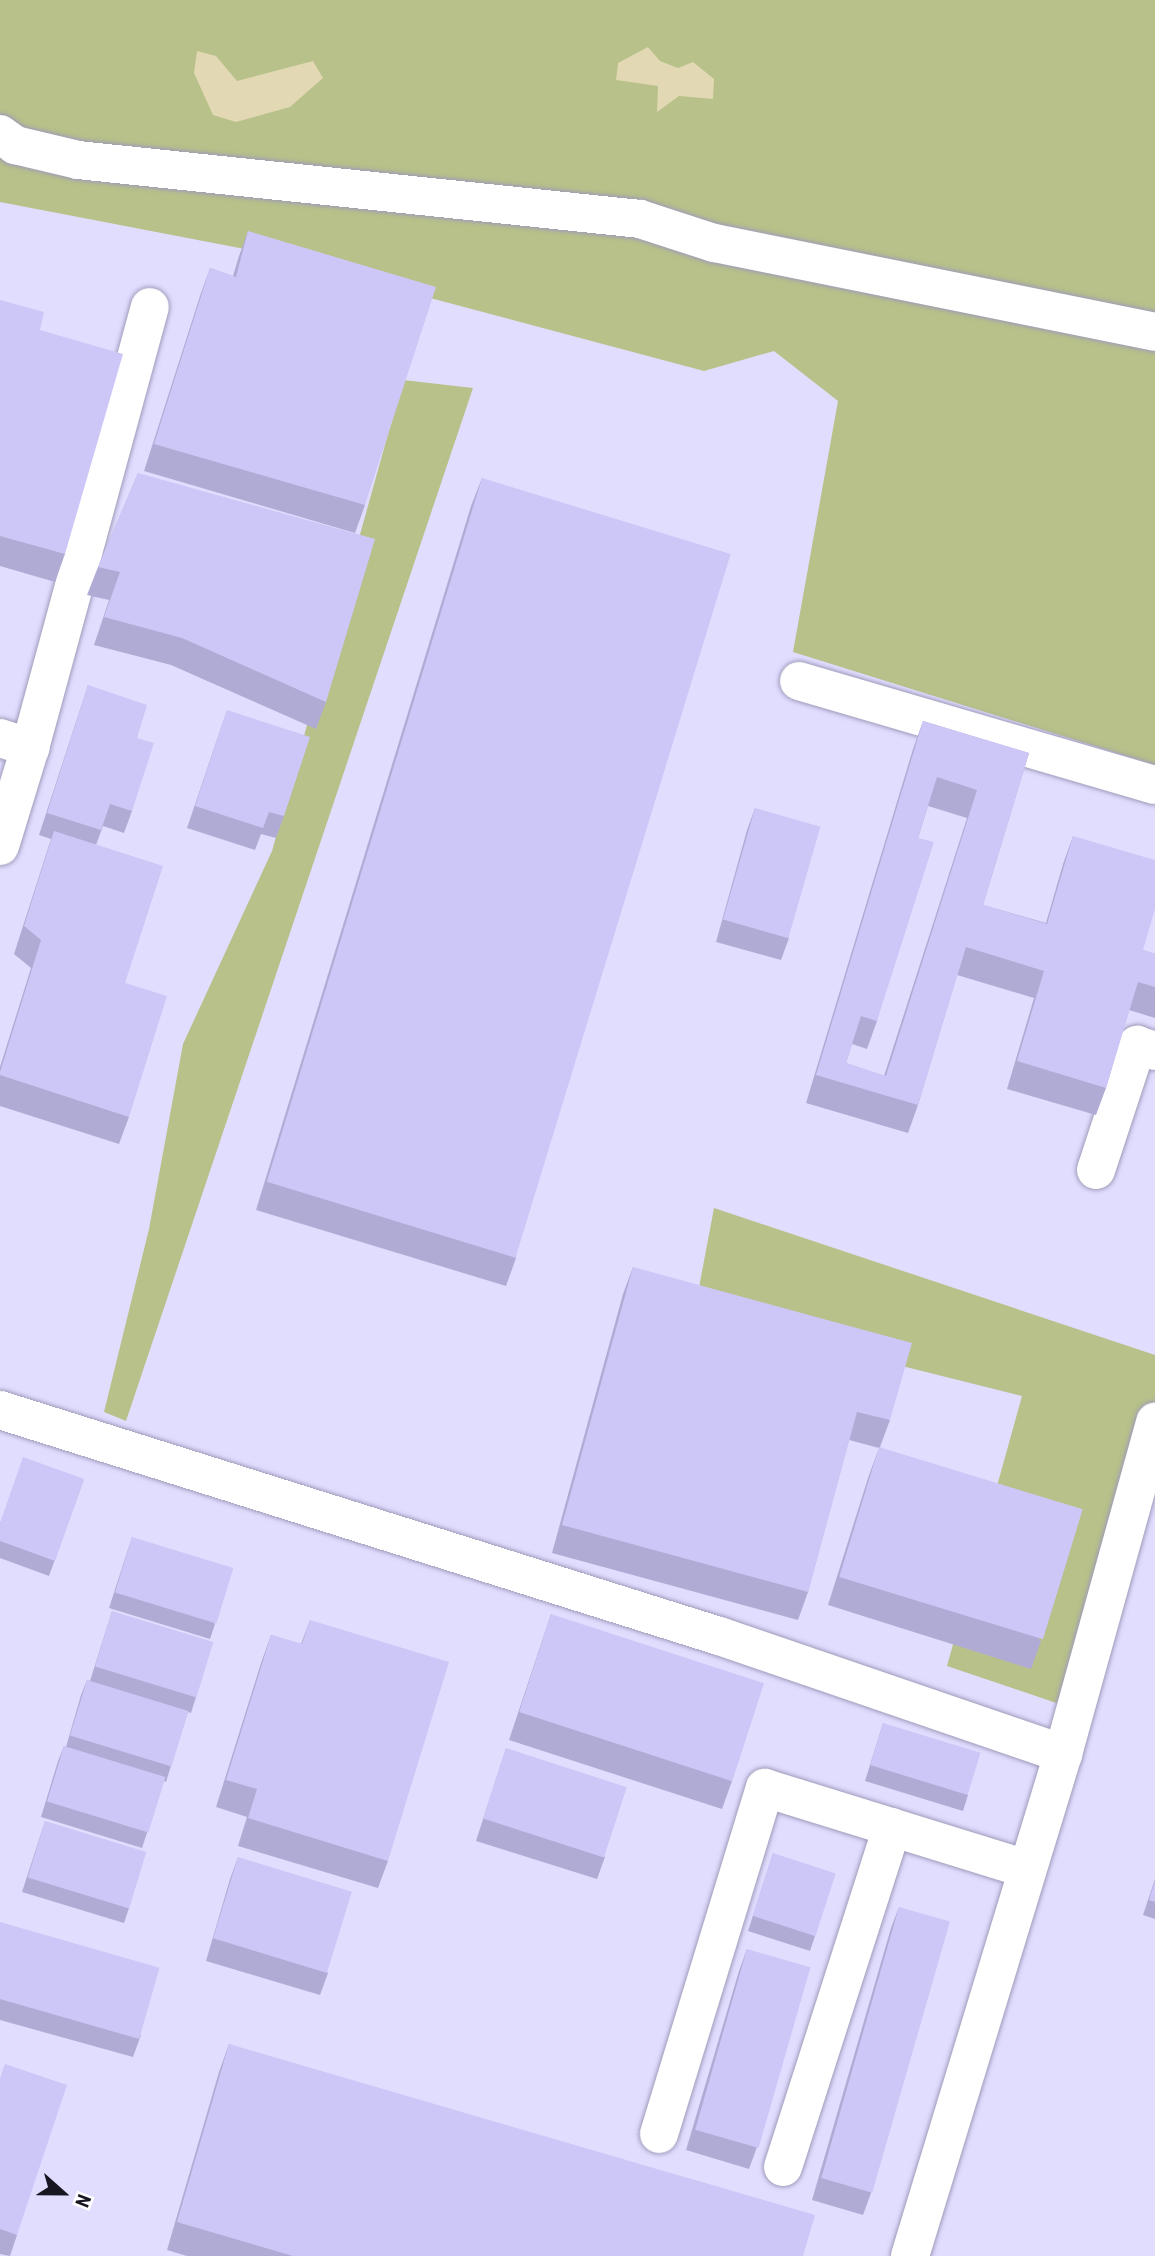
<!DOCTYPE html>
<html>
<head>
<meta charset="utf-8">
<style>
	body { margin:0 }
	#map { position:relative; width:1155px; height:2256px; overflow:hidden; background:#e1ddff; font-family:"Roboto Condensed",sans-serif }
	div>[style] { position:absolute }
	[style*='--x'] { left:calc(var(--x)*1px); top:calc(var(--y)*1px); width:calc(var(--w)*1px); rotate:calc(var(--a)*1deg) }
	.green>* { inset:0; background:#b7c189 }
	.sand>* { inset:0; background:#e2d8b3 }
	.roads { filter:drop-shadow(0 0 2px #9e9bba) drop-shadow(0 0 2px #9e9bba) }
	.minor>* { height:38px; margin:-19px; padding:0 19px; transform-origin:19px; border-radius:19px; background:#fff }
	.wall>* { inset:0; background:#b0abd4 }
	.building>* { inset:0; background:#cdc7f7; transform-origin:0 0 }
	span { translate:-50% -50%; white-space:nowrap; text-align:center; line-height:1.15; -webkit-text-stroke:5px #fff; paint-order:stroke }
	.north { position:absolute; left:28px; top:2158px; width:70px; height:70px; -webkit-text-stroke:5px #fff; paint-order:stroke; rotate:111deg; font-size:19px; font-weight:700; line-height:28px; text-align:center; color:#171621 }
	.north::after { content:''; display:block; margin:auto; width:24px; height:32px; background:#171621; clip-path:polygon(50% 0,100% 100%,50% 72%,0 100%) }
</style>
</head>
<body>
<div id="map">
	<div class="green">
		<div style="clip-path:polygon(0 0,1155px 0,1155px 765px,793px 652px,838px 401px,774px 351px,704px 371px,250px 250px,0 202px)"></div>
		<div style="clip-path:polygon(403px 380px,473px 388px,126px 1421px,104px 1412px,149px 1229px,183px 1044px,272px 851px)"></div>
		<div style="clip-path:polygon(714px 1208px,1155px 1355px,1155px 1422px,1074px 1709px,947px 1666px,1022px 1396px,694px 1314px)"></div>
	</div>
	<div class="sand">
		<div style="clip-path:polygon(648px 47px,660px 61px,678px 68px,693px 62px,714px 79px,713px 99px,679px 96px,657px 112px,658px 86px,616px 80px,618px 63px)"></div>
		<div style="clip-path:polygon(197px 51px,216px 56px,237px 81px,313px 61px,323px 78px,290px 107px,236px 122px,213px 115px,194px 73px)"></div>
	</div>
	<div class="roads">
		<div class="minor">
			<div style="--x:0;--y:134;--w:19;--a:36"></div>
			<div style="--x:15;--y:145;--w:65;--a:13.4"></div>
			<div style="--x:78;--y:160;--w:565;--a:5.99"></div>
			<div style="--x:640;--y:219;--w:78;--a:18"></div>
			<div style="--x:714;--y:243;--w:450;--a:11.4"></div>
			<div style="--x:799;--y:681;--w:371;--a:16.3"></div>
			<div style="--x:0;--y:738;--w:32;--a:18"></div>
			<div style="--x:30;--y:748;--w:457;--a:-74.8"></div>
			<div style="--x:0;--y:846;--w:102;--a:-73"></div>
			<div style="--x:1096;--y:1170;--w:132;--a:-71.8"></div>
			<div style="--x:1137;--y:1045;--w:19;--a:18"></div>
			<div style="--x:0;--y:1410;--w:754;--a:17.45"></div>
			<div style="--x:719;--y:1636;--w:364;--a:18.9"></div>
			<div style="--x:659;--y:2134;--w:362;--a:-73"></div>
			<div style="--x:765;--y:1788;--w:274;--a:17.2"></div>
			<div style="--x:783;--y:2167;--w:357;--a:-72.2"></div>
			<div style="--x:910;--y:2256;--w:525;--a:-73.05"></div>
			<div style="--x:1063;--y:1754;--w:345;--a:-74.5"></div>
		</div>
	</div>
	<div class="wall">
		<div style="clip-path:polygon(248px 231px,365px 505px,355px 533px,144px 471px,200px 296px,210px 268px,233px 276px,238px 259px)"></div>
		<div style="clip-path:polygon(0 300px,40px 330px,65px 554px,55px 582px,0 566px)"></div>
		<div style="clip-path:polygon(138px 473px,326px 702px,316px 729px,171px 665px,94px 645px,109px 600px,87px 595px,98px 567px)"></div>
		<div style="clip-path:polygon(482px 478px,516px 1258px,506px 1286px,256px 1210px,471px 506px)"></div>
		<div style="clip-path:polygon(88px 685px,137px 738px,132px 811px,124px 833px,103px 826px,96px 845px,125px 983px,129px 1117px,119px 1144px,0 1106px,0 1067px,31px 968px,14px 954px,51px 839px,39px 835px)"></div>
		<div style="clip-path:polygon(227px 710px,284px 816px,276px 838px,261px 834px,255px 850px,187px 828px)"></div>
		<div style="clip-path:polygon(evenodd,923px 721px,1029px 753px,983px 905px,1046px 923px,1063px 864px,1073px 836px,1143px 950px,1155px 954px,1155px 1018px,1129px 1010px,1106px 1088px,1096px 1115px,1007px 1089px,1034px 998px,957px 975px,918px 1105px,908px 1133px,806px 1103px,913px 749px,923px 721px,928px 806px,967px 818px,884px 1076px,846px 1063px,852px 1044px,867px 1049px,877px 1021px,918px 838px,928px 806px)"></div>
		<div style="clip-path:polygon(755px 808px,789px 938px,781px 960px,716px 942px,747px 830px)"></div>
		<div style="clip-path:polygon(633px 1267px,890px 1420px,880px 1447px,1041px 1641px,1031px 1669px,828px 1605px,869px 1475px,879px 1448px,849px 1440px,808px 1592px,798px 1620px,552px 1553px,623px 1294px)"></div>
		<div style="clip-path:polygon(84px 1479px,49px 1576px,0 1558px,0 1522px)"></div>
		<div style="clip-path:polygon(132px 1537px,215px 1624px,210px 1639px,109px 1608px)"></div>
		<div style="clip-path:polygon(112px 1611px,196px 1697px,191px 1713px,188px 1712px,171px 1766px,166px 1782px,164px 1781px,142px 1848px,41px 1817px,58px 1761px,64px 1746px,66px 1747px,81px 1695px,87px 1680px,90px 1681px)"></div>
		<div style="clip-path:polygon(551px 1614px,732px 1781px,722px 1809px,509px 1740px)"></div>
		<div style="clip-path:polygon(310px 1620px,388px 1861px,378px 1888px,238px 1846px,247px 1817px,216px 1807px,261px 1663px,271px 1635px,301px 1644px)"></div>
		<div style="clip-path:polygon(883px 1723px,968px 1795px,963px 1811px,865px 1781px)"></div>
		<div style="clip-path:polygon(506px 1748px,605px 1857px,597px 1879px,476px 1841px)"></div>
		<div style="clip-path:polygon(45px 1821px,129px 1908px,124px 1923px,22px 1892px)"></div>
		<div style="clip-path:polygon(773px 1853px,815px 1936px,810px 1951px,748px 1931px)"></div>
		<div style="clip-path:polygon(238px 1857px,328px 1973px,320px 1995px,206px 1961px,230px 1879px)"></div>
		<div style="clip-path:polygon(1155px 1879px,1155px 1919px,1143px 1915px)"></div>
		<div style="clip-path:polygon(899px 1907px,871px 2193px,863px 2215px,812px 2200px,891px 1928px)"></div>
		<div style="clip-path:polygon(0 1922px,141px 2035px,133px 2057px,0 2020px)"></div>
		<div style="clip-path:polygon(747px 1949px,757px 2147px,749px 2169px,686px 2150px,739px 1971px)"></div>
		<div style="clip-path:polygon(229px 2044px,803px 2256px,187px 2256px,167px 2250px,219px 2072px)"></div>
		<div style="clip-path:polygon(0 2077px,17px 2235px,10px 2256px,0 2254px)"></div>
	</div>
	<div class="building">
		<div style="clip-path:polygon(248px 231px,436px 287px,365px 505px,154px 444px,210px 268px,236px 277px)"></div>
		<div style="clip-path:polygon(0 300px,44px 312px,40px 330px,123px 354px,65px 554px,0 536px)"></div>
		<div style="clip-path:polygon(138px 473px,375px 539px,326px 702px,182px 638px,104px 617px,120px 572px,98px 567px)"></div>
		<div style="left:482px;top:478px;width:260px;height:736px;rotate:17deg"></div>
		<div style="clip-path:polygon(88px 685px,147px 705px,137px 738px,154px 743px,132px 811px,110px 804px,101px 830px,47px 813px)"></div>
		<div style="clip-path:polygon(227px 710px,310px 737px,284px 816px,269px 812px,263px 828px,195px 806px)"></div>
		<div style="clip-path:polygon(evenodd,923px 721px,1029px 753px,983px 905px,1047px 924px,1073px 836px,1155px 860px,1155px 909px,1143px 950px,1155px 954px,1155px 987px,1138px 982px,1106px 1088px,1017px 1061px,1044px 971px,966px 947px,918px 1105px,816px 1075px,923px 721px,937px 777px,977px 790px,886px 1076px,846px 1063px,861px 1016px,877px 1021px,934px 842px,918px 838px,937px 777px)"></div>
		<div style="left:755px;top:808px;width:68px;height:116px;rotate:16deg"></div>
		<div style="clip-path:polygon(54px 831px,163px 866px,125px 983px,167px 996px,129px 1117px,0 1075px,0 1072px,41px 940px,24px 926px)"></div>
		<div style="clip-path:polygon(633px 1267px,912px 1343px,890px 1420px,857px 1412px,808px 1592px,562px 1525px)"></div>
		<div style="left:879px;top:1447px;width:213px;height:136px;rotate:17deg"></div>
		<div style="clip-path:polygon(23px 1457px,84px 1479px,55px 1561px,0 1541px,0 1523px)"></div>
		<div style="left:132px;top:1537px;width:106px;height:58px;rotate:17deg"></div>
		<div style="left:112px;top:1611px;width:106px;height:58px;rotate:17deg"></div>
		<div style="left:551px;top:1614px;width:224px;height:103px;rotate:18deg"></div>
		<div style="clip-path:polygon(310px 1620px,449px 1662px,388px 1861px,248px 1818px,257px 1789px,226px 1780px,271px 1635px,302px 1644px)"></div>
		<div style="left:87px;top:1680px;width:106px;height:58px;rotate:17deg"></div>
		<div style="left:883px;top:1723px;width:102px;height:44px;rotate:17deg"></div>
		<div style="left:64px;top:1746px;width:106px;height:58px;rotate:17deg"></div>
		<div style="left:506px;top:1748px;width:127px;height:74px;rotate:18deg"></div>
		<div style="left:45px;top:1821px;width:106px;height:59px;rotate:17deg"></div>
		<div style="left:773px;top:1853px;width:66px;height:66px;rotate:18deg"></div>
		<div style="left:238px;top:1857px;width:119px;height:85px;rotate:17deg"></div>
		<div style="clip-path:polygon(1155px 1881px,1155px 1902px,1149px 1900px)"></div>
		<div style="left:899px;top:1907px;width:53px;height:282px;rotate:16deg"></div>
		<div style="left:0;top:1922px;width:166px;height:74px;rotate:16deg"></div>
		<div style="left:747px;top:1949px;width:66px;height:188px;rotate:16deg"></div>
		<div style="clip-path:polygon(229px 2044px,815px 2215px,803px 2256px,293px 2256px,177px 2222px)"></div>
		<div style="clip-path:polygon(5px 2064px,67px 2085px,17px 2235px,0 2229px,0 2078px)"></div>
	</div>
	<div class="north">N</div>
</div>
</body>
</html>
